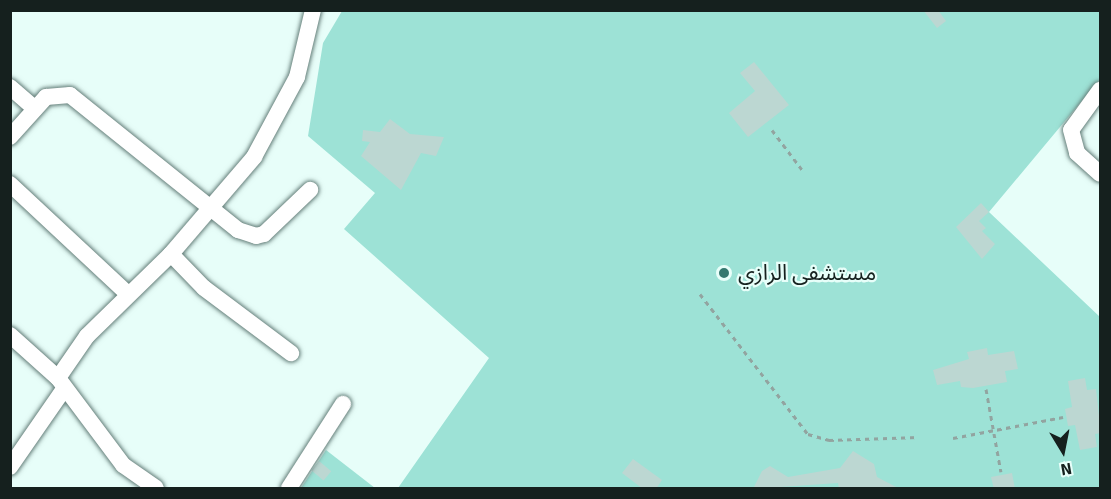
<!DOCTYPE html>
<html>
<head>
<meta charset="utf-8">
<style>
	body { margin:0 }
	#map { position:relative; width:1111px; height:499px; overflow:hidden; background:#e7fef9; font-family:Signika,"Noto Sans Arabic",sans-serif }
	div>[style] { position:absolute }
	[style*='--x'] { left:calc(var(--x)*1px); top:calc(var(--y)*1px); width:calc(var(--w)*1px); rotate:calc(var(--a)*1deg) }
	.green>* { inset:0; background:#9de2d6 }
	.building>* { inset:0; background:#bcd7d2; transform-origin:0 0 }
	.path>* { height:3px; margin-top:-1.5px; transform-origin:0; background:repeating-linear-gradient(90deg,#92a4a0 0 4.5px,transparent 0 9px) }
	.roads { filter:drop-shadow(0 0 2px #657f7a) drop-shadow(0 0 2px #657f7a) }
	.street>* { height:16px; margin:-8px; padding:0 8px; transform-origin:8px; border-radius:8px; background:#fff }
	.dots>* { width:16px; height:16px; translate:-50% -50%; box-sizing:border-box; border:3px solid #e7fef9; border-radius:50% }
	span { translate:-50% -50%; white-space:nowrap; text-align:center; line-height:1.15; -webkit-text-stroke:4.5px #e7fef9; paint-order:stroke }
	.poi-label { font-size:22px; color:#15201e }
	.left { translate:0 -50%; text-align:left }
	.frame { position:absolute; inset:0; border:12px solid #15201e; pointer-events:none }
	.north { position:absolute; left:1033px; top:421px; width:60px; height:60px; -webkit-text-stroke:4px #e7fef9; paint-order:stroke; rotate:170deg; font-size:16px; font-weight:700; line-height:24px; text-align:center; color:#15201e }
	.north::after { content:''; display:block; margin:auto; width:21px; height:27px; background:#15201e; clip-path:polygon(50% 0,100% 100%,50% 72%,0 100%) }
</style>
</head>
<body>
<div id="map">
	<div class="green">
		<div style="clip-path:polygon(342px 11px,1100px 11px,1100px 79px,989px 212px,1100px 317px,1100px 488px,398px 488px,489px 358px,344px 229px,375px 193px,308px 136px,323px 43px)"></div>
		<div style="clip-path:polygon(326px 450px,375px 488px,301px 488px)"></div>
	</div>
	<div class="building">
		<div style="clip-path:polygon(923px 10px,938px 10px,946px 21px,937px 28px)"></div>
		<div style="clip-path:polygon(754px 62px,789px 105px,748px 137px,729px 113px,755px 91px,740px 73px)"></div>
		<div style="clip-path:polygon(390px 119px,410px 134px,444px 137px,436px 156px,421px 153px,401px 190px,361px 156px,370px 142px,362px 141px,363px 130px,380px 132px)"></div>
		<div style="clip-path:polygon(981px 203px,989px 212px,979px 221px,986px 228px,982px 231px,995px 244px,982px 259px,956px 227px)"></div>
		<div style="clip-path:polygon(987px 348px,988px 355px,1014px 351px,1018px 369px,1005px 371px,1007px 382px,973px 388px,961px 387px,960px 381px,937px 385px,933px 370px,969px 359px,967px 352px)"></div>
		<div style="clip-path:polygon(1085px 378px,1087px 390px,1096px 389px,1101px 433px,1095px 434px,1097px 447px,1080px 450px,1075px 425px,1068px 426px,1065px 409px,1072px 407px,1068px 381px)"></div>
		<div style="clip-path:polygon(853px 451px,874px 464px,877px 477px,900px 489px,839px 489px,838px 483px,753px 489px,762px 471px,770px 466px,788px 477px,840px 468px)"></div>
		<div style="clip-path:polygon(633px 459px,662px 480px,656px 489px,643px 489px,622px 473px)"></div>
		<div style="left:319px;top:461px;width:16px;height:12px;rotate:40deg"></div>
		<div style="clip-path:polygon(1012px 473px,1015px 489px,994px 489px,991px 477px)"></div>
	</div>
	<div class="path">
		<div style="--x:772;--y:130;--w:51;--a:52.9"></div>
		<div style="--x:700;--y:294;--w:177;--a:52.4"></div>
		<div style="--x:808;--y:434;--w:22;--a:16"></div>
		<div style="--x:829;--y:440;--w:90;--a:-1.9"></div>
		<div style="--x:986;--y:389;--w:84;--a:79.8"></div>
		<div style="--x:953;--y:438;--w:112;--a:-10.8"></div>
	</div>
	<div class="roads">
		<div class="street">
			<div style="--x:10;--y:87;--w:33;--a:41"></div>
			<div style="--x:1100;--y:90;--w:49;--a:125.9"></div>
			<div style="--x:1071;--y:130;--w:24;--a:75"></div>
			<div style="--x:1077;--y:153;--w:31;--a:42"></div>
			<div style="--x:10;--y:137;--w:54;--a:-48"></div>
			<div style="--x:46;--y:97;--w:24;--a:-5"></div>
			<div style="--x:70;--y:95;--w:216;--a:38.8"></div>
			<div style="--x:238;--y:230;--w:19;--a:18"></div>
			<div style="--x:256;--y:236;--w:8;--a:-14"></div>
			<div style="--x:264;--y:234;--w:64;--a:-43.7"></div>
			<div style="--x:10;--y:184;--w:161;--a:43"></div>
			<div style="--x:171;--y:254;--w:47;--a:45.9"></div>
			<div style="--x:204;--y:288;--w:109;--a:36.8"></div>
			<div style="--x:10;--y:335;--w:64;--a:41.9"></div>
			<div style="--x:58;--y:378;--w:109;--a:53.2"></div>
			<div style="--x:123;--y:465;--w:40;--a:34.9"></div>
			<div style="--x:58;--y:378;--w:51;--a:-55.4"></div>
			<div style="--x:87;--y:336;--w:117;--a:-44.3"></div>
			<div style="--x:171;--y:254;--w:128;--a:-49.4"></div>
			<div style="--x:254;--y:157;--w:91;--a:-61.7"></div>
			<div style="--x:297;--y:77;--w:69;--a:-76.6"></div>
			<div style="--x:10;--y:467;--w:95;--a:-55.3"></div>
			<div style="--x:289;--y:488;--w:100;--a:-57.3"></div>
		</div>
	</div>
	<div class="dots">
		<div style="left:724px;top:273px;background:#33786e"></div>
	</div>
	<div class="poi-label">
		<span class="left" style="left:738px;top:273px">مستشفى الرازي</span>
	</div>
	<div class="frame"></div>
	<div class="north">N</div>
</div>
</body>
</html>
